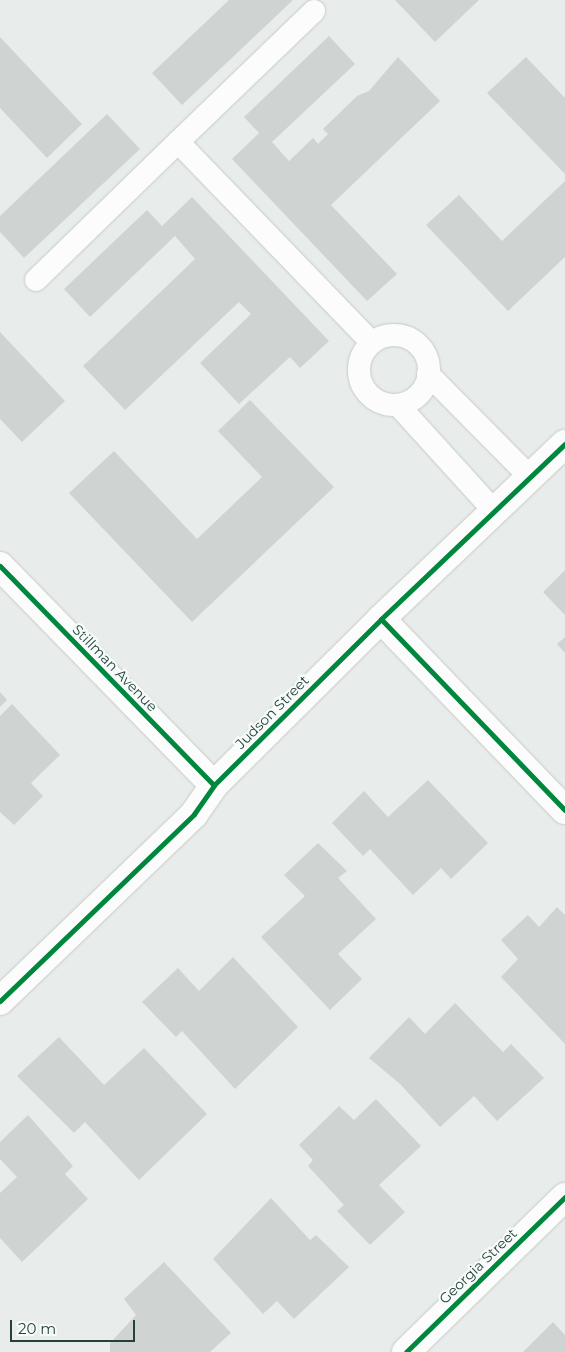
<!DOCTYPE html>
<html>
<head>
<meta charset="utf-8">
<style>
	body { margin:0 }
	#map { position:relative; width:565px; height:1352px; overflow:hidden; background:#e8edeb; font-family:Montserrat,sans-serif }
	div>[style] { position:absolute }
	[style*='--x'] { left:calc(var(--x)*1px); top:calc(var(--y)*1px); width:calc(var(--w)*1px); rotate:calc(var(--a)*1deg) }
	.building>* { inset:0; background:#cfd4d2 }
	.roads { filter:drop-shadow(0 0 1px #c5cac8) drop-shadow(0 0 1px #c5cac8) }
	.service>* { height:22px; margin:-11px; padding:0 11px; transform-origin:11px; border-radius:11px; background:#fcfcfc }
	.service>.ring { margin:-11px; padding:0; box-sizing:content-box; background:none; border:22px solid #fcfcfc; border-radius:50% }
	.minor>* { height:28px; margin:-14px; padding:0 14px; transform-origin:14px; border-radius:14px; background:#fcfcfc }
	.secondary>* { height:28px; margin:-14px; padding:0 14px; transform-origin:14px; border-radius:14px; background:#fcfcfc }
	.cycleway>* { height:5px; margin:-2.5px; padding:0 2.5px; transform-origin:2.5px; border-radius:2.5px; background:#00873e }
	span { translate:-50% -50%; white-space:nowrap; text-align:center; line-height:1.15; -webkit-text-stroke:4.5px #f7fbf9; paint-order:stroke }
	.street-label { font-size:14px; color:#24423a }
	.scale { position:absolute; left:10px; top:1320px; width:125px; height:22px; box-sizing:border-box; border:2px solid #24423a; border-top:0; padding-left:6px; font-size:15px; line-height:18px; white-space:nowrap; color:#24423a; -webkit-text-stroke:4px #f7fbf9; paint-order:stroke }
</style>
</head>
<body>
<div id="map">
	<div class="building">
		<div style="clip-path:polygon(229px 0,293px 0,182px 105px,152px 73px)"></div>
		<div style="clip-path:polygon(395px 0,479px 0,435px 42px)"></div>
		<div style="clip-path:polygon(329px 36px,355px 64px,272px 142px,289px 161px,313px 138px,318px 144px,328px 134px,323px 129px,357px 96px,369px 91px,398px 57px,440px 101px,331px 205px,397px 274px,367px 301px,232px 159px,259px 133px,244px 117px)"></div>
		<div style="clip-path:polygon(0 37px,82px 124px,47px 158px,0 108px)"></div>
		<div style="clip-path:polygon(526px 57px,565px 98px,565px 174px,487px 93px)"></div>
		<div style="clip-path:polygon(107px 114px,140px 149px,24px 258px,0 232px,0 216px)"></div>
		<div style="clip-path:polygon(565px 181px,565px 257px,508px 311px,426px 225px,459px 195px,502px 241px)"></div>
		<div style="clip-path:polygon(192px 197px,329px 341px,300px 368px,290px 357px,239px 404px,200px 363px,251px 314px,239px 302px,125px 410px,83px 366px,195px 259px,175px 236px,90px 317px,64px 289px,147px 210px,162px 226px)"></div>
		<div style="clip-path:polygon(0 332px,65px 401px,22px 442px,0 419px)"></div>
		<div style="clip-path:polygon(250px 400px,334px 487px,192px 622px,69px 493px,114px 451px,197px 539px,262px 477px,218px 431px)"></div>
		<div style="clip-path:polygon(565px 570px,565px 615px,543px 592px)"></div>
		<div style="clip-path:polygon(565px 637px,565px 653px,557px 644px)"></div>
		<div style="clip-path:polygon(0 692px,7px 700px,0 707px)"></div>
		<div style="clip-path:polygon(12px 704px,60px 755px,31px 783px,43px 796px,14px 825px,0 812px,0 716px)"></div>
		<div style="clip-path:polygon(428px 780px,488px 843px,451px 879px,441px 868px,413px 895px,370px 849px,363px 856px,332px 823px,364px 791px,388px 817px)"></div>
		<div style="clip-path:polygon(318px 843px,347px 871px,338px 878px,376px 919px,338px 954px,362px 979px,330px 1010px,261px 937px,305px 896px,284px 875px)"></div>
		<div style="clip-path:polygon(557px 907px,565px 915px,565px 1044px,501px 977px,518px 959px,501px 940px,528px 915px,539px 927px)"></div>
		<div style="clip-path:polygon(233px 957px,298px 1027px,235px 1089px,182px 1031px,176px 1037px,142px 1002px,178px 968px,199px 991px)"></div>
		<div style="clip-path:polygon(455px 1003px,503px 1052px,511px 1044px,544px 1078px,497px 1121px,474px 1096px,440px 1127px,400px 1084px,369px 1058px,409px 1017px,425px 1034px)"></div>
		<div style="clip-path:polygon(59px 1037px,104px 1085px,144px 1048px,207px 1114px,139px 1180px,85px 1122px,74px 1133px,17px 1076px)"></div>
		<div style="clip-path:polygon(376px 1099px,421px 1146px,379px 1185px,405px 1212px,370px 1245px,337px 1211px,344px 1205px,308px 1166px,313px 1160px,299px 1145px,339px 1106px,354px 1120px)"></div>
		<div style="clip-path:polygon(28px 1115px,73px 1166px,65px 1174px,88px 1199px,22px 1262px,0 1238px,0 1193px,17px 1177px,0 1159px,0 1142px)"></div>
		<div style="clip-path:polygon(271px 1198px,310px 1240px,316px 1235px,349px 1267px,294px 1319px,277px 1301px,263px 1314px,213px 1259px)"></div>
		<div style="clip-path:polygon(164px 1262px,231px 1333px,210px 1352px,110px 1352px,110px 1343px,136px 1315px,124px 1299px)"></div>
		<div style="clip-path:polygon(553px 1322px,565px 1335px,565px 1352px,523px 1352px)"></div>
	</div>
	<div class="roads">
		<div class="service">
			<div style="--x:314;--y:11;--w:189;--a:136.1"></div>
			<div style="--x:178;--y:142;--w:279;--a:46"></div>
			<div style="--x:36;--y:280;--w:198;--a:-44.2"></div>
			<div class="ring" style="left:359px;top:335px;width:48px;height:48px"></div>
			<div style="--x:428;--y:374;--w:145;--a:45.3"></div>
			<div style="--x:398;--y:405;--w:143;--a:47.8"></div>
		</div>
		<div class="minor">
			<div style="--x:0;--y:566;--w:306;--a:45.7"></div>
			<div style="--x:381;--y:619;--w:265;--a:46.1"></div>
			<div style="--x:406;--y:1352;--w:222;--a:-44.3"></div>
		</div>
		<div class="secondary">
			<div style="--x:0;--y:1001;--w:269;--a:-43.9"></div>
			<div style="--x:194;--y:814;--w:35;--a:-55"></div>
			<div style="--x:214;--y:785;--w:235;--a:-44.8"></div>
			<div style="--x:381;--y:619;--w:254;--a:-43.6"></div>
		</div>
	</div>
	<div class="cycleway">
		<div style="--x:0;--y:566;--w:306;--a:45.7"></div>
		<div style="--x:381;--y:619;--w:265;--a:46.1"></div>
		<div style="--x:0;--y:1001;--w:269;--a:-43.9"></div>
		<div style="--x:194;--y:814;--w:35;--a:-55"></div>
		<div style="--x:214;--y:785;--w:235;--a:-44.8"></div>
		<div style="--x:381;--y:619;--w:254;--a:-43.6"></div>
		<div style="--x:406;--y:1352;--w:222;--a:-44.3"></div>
	</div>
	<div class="street-label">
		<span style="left:115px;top:668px;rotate:46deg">Stillman Avenue</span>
		<span style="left:272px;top:712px;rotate:-45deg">Judson Street</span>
		<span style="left:478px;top:1266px;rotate:-44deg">Georgia Street</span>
	</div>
	<div class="scale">20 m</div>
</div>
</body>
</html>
